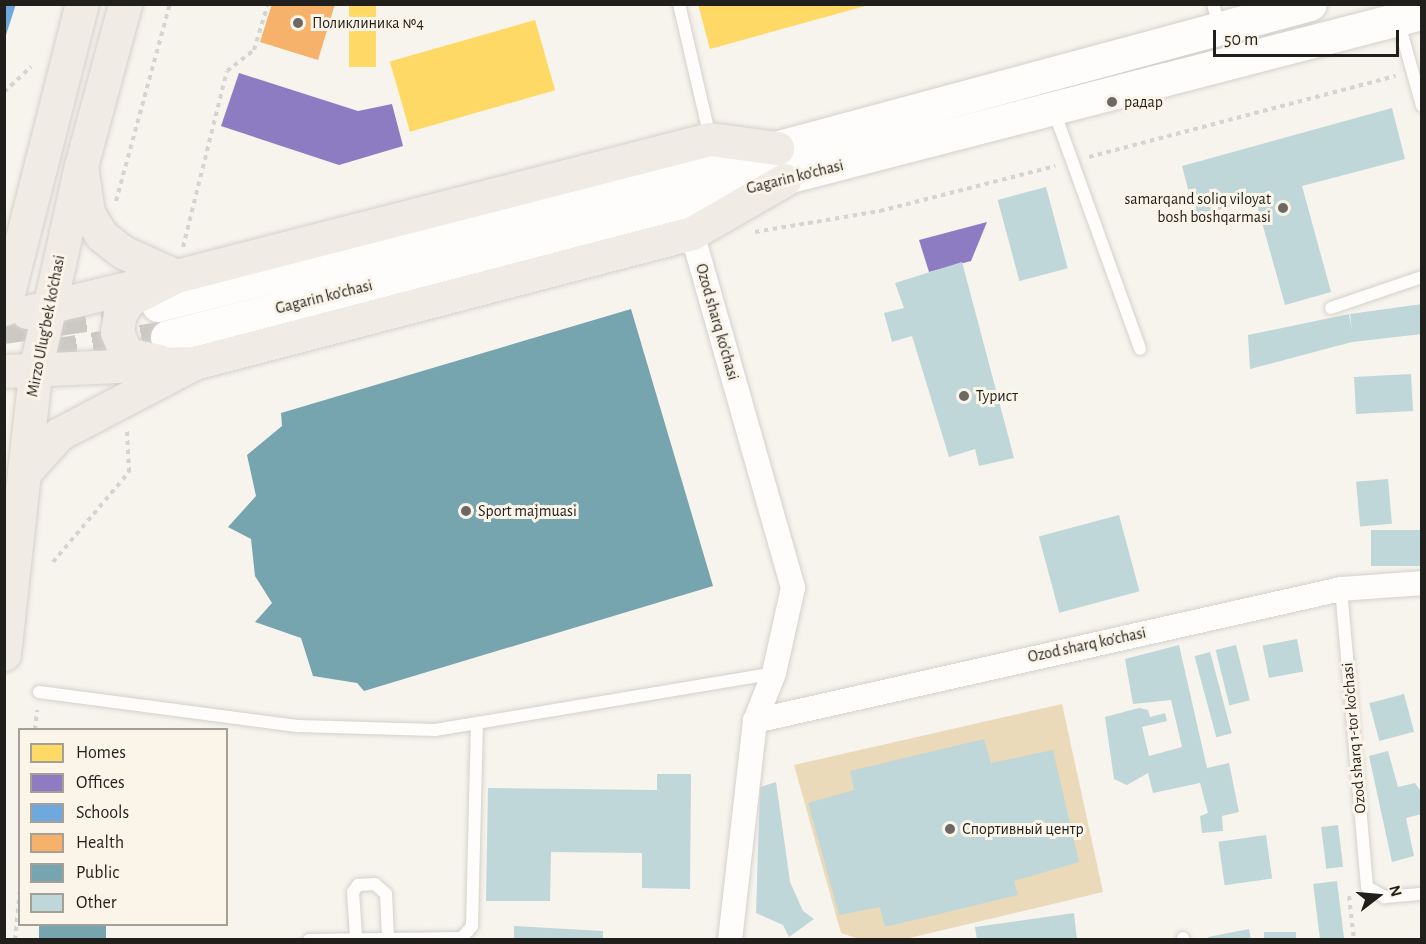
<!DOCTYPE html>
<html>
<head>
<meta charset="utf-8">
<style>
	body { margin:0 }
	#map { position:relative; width:1426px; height:944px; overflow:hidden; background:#f7f3ed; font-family:"Alegreya Sans",sans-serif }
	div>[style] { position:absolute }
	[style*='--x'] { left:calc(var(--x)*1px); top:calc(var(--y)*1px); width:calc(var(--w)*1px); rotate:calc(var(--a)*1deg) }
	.green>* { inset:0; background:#ebdab9 }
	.homes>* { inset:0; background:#ffd966; transform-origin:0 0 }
	.offices>* { inset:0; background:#8e7cc3 }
	.schools>* { inset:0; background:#6fa8dc }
	.health>* { inset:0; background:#f6b26b }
	.public>* { inset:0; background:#76a5af; transform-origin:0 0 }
	.building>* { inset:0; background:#bfd7d9; transform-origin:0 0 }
	.secondary-tunnel>* { height:33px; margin-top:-16.5px; transform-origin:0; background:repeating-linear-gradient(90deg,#ccc9c3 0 33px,transparent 0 49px) }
	.path>* { height:4px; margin-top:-2px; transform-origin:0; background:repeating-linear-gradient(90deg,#d4d4d2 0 4.5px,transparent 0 9px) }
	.roads { filter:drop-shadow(0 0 2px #d4d1cc) drop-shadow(0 0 2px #d4d1cc) }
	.lane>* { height:12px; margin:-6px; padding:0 6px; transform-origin:6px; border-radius:6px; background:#fefdfc }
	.street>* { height:24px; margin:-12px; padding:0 12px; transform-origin:12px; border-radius:12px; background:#fefdfc }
	.secondary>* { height:33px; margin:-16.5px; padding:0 16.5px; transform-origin:16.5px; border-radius:16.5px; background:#fefdfc }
	.primary>* { height:33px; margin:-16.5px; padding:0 16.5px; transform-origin:16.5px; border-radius:16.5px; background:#f0ebe4 }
	.dots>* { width:16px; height:16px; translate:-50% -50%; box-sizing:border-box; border:3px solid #fbf4e9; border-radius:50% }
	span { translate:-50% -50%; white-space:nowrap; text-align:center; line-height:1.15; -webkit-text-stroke:6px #fbf4e9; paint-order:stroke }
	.poi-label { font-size:16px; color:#211f1b }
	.left { translate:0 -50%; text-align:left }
	.right { translate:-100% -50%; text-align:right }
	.street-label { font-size:16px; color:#211f1b }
	.frame { position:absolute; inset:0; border:6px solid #211f1b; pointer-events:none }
	.legend { position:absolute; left:18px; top:728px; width:210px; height:198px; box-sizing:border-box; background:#fbf4e9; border:2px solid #a49f97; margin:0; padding:8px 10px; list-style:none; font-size:18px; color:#211f1b }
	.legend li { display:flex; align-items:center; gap:12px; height:30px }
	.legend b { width:30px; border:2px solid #a49f97 }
	.north { position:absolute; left:1348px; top:866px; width:60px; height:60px; -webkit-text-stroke:4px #fbf4e9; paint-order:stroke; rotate:74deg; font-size:16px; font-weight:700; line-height:24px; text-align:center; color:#211f1b }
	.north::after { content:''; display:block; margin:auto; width:21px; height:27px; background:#211f1b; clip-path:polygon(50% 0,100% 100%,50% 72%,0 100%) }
	.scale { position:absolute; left:1213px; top:30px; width:186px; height:27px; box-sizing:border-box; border:3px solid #211f1b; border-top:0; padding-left:8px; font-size:18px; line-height:21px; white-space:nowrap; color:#211f1b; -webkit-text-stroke:4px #fbf4e9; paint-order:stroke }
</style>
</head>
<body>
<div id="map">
	<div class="green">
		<div style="clip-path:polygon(1062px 704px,1103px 892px,905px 939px,859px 939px,841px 933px,794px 765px)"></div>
	</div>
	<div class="homes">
		<div style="left:349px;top:4px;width:27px;height:63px"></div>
		<div style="clip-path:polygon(698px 4px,869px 4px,869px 5px,710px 49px)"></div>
		<div style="left:535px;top:20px;width:73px;height:151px;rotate:74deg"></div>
	</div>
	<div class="offices">
		<div style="clip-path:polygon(239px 73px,358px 111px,392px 104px,403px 146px,339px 165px,221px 126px)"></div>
		<div style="clip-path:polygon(987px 222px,971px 261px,929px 272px,919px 240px)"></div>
	</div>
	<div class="schools">
		<div style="clip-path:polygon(4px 4px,16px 4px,5px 38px,4px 38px)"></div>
	</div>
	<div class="health">
		<div style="clip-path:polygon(272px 4px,335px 4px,318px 60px,260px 42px)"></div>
	</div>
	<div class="public">
		<div style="clip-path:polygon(631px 309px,713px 586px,364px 691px,357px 683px,313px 676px,301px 638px,255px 622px,272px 603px,255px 576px,251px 539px,228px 527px,256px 496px,247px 455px,282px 426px,281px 413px)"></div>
		<div style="left:39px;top:924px;width:67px;height:16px"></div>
	</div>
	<div class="building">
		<div style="clip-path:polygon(1392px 108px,1405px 159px,1302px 186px,1331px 292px,1285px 305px,1256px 201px,1195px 215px,1182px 166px)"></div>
		<div style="left:1046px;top:187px;width:84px;height:50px;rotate:75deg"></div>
		<div style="clip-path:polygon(962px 262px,1014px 458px,979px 466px,975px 449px,949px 457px,912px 336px,892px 342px,884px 313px,904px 308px,895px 283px)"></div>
		<div style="clip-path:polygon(1422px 304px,1422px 334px,1352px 342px,1250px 369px,1248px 335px,1349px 314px,1352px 331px,1350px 314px)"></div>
		<div style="left:1411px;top:374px;width:37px;height:57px;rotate:87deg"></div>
		<div style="left:1388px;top:479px;width:45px;height:32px;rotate:85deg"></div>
		<div style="left:1119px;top:515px;width:79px;height:83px;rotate:75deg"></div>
		<div style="left:1422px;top:530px;width:36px;height:51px;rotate:90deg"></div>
		<div style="left:1297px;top:639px;width:33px;height:35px;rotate:79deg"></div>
		<div style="clip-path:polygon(1179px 645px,1207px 768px,1229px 763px,1239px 812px,1222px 816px,1223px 831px,1202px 833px,1200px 816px,1208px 813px,1200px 783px,1153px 793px,1148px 773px,1127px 785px,1114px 779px,1105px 717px,1139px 708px,1148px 710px,1150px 717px,1165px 713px,1167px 721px,1142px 727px,1149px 756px,1182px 747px,1171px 700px,1133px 704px,1125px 659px)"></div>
		<div style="left:1236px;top:645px;width:57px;height:21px;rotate:76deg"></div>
		<div style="left:1210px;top:652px;width:84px;height:16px;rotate:75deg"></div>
		<div style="left:1404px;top:694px;width:39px;height:36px;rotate:75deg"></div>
		<div style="clip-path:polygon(984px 739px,991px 763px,1053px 750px,1079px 862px,1014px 881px,1018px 895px,885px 927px,880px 907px,839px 915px,808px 803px,854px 790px,850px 771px)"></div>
		<div style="clip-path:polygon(1388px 751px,1398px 787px,1415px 783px,1422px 793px,1422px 814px,1406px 818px,1414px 856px,1392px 862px,1369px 756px)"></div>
		<div style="clip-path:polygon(657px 774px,691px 774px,690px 889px,642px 888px,642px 853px,551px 852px,550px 901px,486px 901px,488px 788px,657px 790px)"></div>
		<div style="clip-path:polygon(776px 782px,790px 882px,803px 911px,814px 919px,789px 937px,783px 925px,756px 913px,760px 787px)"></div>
		<div style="left:1338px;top:825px;width:42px;height:17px;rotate:83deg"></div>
		<div style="left:1266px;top:835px;width:44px;height:48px;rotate:82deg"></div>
		<div style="left:1337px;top:881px;width:59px;height:24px;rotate:83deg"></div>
		<div style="clip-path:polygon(1074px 913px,1077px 940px,977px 940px,975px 927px)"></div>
		<div style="clip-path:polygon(514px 926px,603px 931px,603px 940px,514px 940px)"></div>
		<div style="clip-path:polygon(1249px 929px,1251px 940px,1209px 940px,1208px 937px)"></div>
		<div style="left:1296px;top:932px;width:8px;height:32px;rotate:90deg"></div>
	</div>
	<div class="secondary-tunnel">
		<div style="--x:4;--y:327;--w:145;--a:-8.4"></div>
		<div style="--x:45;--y:356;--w:123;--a:-8.9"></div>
	</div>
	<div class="path">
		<div style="--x:4;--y:92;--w:37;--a:-43"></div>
		<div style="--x:1089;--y:157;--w:317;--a:-14.8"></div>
		<div style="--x:116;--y:201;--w:204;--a:-74.7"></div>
		<div style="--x:755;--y:232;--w:127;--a:-9.5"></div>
		<div style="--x:880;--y:211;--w:181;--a:-14.4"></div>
		<div style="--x:183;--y:247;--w:181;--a:-76"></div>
		<div style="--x:227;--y:71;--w:34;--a:-38"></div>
		<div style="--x:254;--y:50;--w:48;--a:-73.1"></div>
		<div style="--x:53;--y:562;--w:118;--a:-49.8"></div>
		<div style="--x:129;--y:472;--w:41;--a:-92.8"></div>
		<div style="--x:35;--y:730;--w:20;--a:-84"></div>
		<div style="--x:1349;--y:896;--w:44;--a:83.5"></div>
		<div style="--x:15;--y:940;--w:51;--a:-84.4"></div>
	</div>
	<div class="roads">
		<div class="lane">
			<div style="--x:679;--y:4;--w:137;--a:76.9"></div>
			<div style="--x:1213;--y:4;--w:24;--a:75"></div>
			<div style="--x:1398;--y:20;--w:89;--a:74.4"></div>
			<div style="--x:1054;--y:111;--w:253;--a:70.1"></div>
			<div style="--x:1331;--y:308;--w:96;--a:-18.8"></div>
			<div style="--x:1341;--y:589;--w:299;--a:85"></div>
			<div style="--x:1367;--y:887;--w:21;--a:29"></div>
			<div style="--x:1385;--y:897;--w:37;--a:-5"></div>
			<div style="--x:39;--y:692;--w:262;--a:7.5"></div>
			<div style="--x:299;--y:726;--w:136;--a:1.7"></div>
			<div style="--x:435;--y:730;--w:344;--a:-9.5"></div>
			<div style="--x:356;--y:936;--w:44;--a:-93.9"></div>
			<div style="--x:353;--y:892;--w:9;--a:-54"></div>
			<div style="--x:358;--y:885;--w:17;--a:-3"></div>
			<div style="--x:375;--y:884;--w:15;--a:42"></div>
			<div style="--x:386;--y:894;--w:43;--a:87.3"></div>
			<div style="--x:1183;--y:938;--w:2;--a:90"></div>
			<div style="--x:309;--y:940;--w:154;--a:-0.7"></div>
			<div style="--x:460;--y:940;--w:18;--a:-49"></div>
			<div style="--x:472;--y:926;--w:203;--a:-88.6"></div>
		</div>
		<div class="street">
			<div style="--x:692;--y:233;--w:369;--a:74.1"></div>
			<div style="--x:793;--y:588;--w:87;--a:102.6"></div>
			<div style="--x:774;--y:673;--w:52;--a:111.6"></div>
			<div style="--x:755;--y:721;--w:220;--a:96.5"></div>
			<div style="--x:755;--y:721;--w:601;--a:-12.69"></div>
			<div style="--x:1341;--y:589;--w:81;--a:-4.2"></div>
		</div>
		<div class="secondary">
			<div style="--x:158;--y:305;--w:576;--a:-14.18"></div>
			<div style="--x:716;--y:164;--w:615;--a:-15.08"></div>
			<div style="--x:167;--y:337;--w:1296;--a:-14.48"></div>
		</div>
		<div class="primary">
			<div style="--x:81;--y:166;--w:48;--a:81.5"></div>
			<div style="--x:88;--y:213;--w:26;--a:59"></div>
			<div style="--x:101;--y:235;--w:28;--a:38"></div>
			<div style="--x:123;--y:252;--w:58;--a:24.4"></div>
			<div style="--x:176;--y:276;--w:551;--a:-14.39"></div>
			<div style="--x:710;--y:139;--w:68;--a:7.7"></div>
			<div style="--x:4;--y:309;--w:315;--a:-75.7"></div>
			<div style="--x:27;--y:312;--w:124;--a:-13.5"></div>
			<div style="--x:159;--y:361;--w:34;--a:-168"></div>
			<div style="--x:126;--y:354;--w:24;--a:-112"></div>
			<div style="--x:117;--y:332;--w:19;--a:-81"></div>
			<div style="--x:120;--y:313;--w:16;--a:-55"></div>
			<div style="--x:129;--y:300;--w:53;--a:-27.1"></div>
			<div style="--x:4;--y:371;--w:182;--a:-2.5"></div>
			<div style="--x:24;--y:473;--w:52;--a:-48.1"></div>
			<div style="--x:59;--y:434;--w:153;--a:-27.7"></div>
			<div style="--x:194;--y:363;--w:515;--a:-14.63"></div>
			<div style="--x:692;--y:233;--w:106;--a:-29.9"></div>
			<div style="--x:4;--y:654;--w:285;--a:-83.7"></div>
			<div style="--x:35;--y:371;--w:210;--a:-77.4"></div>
			<div style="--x:81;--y:166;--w:168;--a:-74.8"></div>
		</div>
	</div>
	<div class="dots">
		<div style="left:298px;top:23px;background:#6c6964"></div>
		<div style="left:1112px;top:102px;background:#6c6964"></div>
		<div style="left:1283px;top:208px;background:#6c6964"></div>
		<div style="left:964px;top:396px;background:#6c6964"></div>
		<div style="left:466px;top:511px;background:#6c6964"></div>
		<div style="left:950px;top:829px;background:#6c6964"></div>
	</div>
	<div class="poi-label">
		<span class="left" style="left:312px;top:23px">Поликлиника №4</span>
		<span class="left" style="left:1124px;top:102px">радар</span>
		<span class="right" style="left:1271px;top:208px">samarqand soliq viloyat<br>bosh boshqarmasi</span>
		<span class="left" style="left:976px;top:396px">Турист</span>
		<span class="left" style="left:478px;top:511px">Sport majmuasi</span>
		<span class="left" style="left:962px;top:829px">Спортивный центр</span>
	</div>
	<div class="street-label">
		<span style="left:795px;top:177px;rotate:-14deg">Gagarin ko'chasi</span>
		<span style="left:324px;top:297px;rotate:-14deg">Gagarin ko'chasi</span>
		<span style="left:717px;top:322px;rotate:74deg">Ozod sharq ko'chasi</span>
		<span style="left:46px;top:326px;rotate:-79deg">Mirzo Ulug'bek ko'chasi</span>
		<span style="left:1087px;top:645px;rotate:-12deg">Ozod sharq ko'chasi</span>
		<span style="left:1354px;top:738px;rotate:-95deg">Ozod sharq 1-tor ko'chasi</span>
	</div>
	<div class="frame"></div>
	<ul class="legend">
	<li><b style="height:16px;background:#ffd966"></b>Homes</li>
	<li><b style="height:16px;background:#8e7cc3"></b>Offices</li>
	<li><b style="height:16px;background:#6fa8dc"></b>Schools</li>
	<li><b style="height:16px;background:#f6b26b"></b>Health</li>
	<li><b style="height:16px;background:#76a5af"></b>Public</li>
	<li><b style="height:16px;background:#bfd7d9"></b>Other</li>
	</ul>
	<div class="north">N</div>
	<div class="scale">50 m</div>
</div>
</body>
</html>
